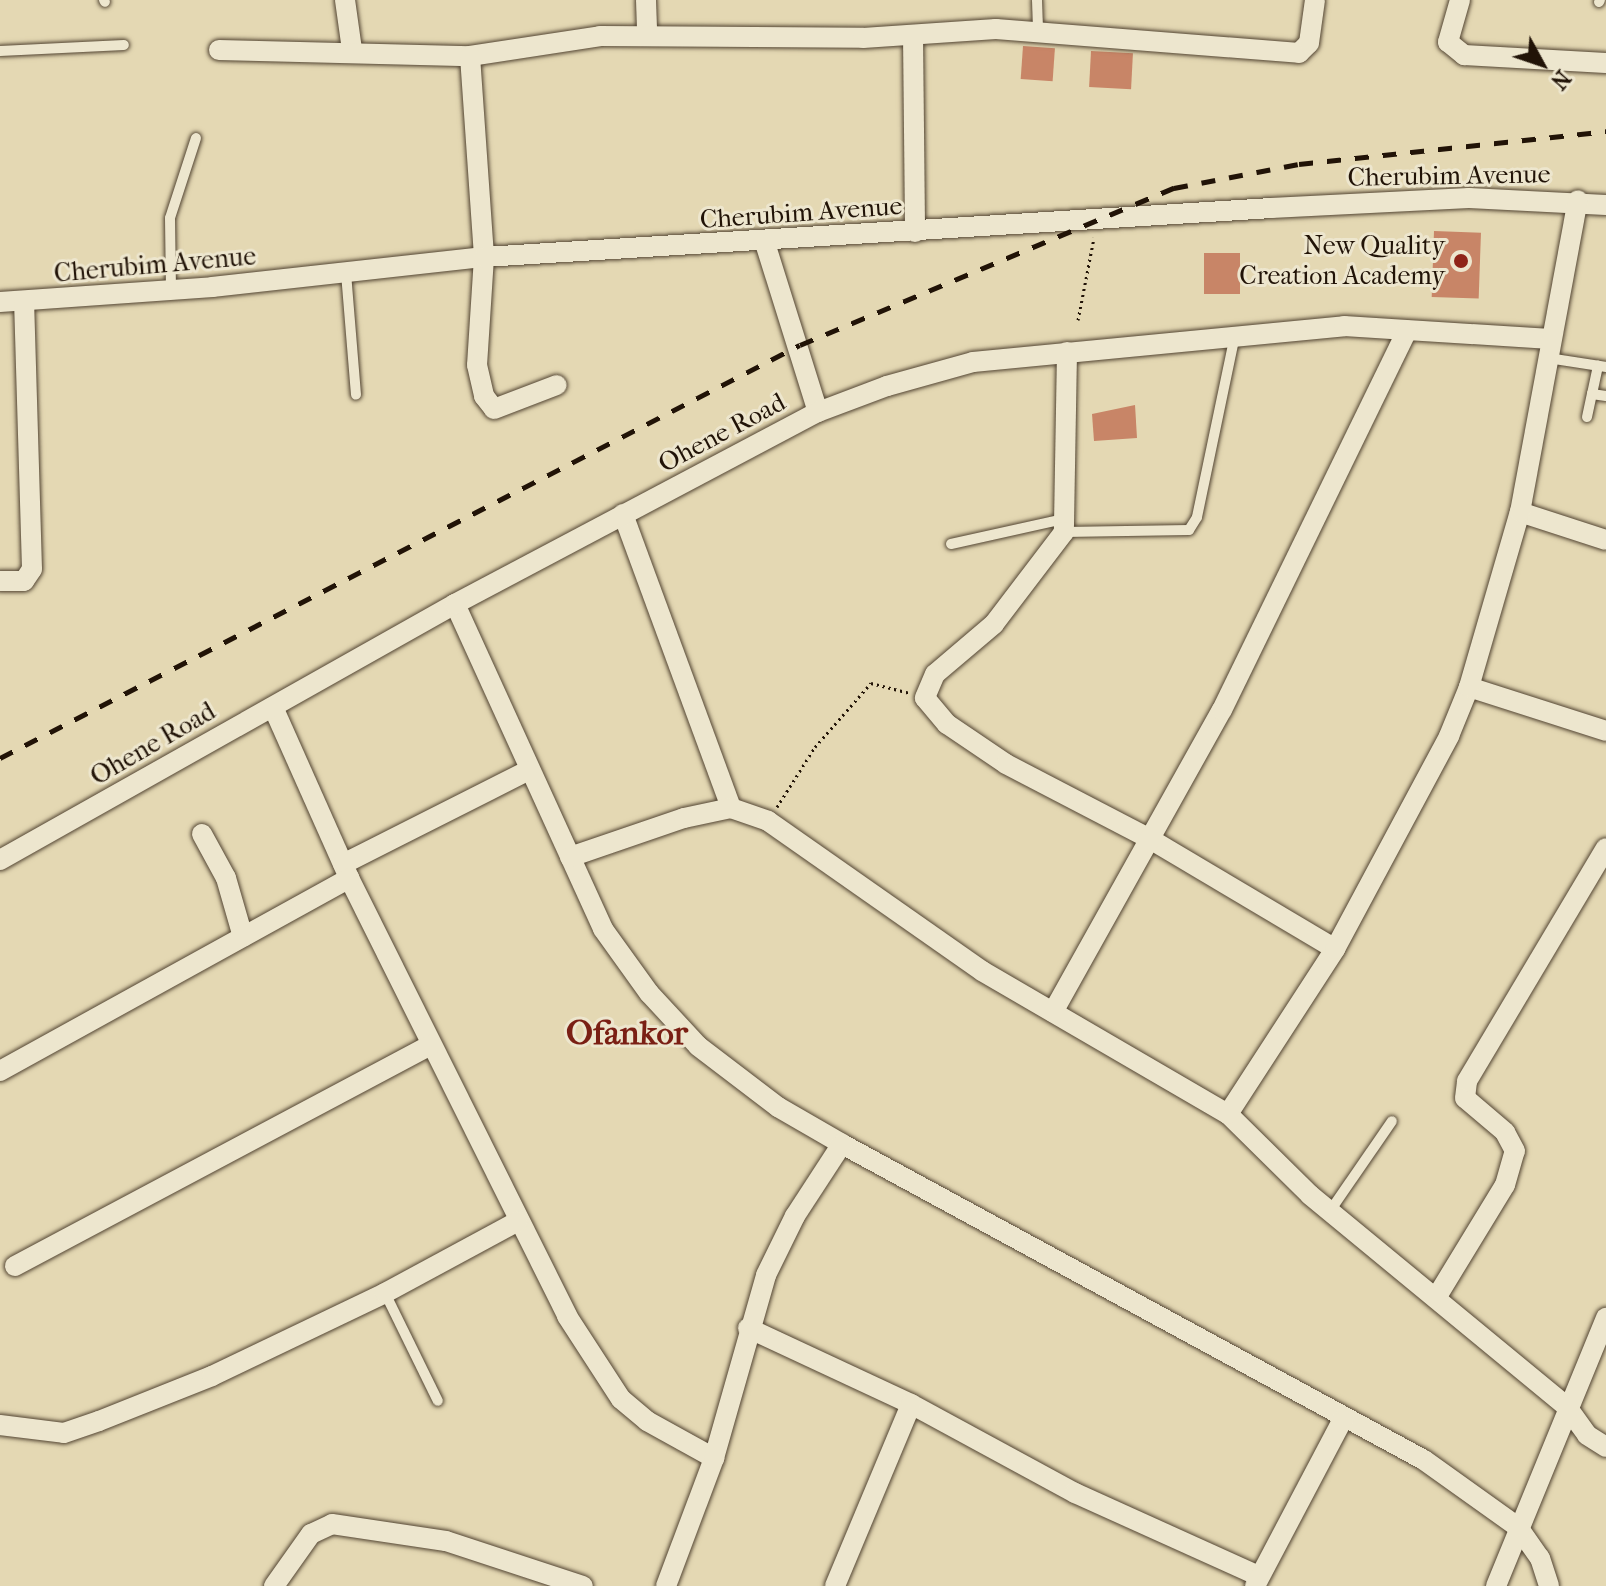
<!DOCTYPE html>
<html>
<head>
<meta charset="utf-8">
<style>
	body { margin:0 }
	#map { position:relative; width:1606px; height:1586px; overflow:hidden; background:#e4d8b3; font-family:"IM FELL French Canon",serif }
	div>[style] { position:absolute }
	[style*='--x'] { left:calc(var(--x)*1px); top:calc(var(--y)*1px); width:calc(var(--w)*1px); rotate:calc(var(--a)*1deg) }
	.building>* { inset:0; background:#c88567; transform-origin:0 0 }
	.path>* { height:3px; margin-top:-1.5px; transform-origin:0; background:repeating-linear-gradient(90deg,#211307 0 2px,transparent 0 6px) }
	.roads { filter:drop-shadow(0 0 2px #524432) drop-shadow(0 0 2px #524432) }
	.service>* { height:10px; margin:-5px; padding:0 5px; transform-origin:5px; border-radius:5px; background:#ede6ce }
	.minor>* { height:20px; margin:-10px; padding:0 10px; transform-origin:10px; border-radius:10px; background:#ede6ce }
	.rail>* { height:5px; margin-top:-2.5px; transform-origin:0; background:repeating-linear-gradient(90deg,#211307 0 14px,transparent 0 28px) }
	.dots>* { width:22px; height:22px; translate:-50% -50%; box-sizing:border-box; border:4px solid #ede6ce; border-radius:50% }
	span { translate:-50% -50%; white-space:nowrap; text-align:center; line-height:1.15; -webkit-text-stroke:6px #ede6ce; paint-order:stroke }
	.street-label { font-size:26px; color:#211307 }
	.poi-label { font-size:26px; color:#211307 }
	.right { translate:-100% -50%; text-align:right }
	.district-label { font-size:34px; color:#7a1f14; font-weight:700 }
	.north { position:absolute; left:1502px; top:24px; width:80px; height:80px; -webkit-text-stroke:6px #ede6ce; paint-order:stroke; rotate:130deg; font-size:22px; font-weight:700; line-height:32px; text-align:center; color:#211307 }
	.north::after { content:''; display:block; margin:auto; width:28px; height:36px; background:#211307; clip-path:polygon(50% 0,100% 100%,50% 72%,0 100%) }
</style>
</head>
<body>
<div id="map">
	<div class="building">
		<div style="left:1023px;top:46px;width:32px;height:33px;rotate:4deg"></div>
		<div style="left:1091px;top:51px;width:42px;height:36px;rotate:3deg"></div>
		<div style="left:1434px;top:231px;width:47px;height:66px;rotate:2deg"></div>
		<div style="left:1204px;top:253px;width:36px;height:41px"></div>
		<div style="clip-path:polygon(1135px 405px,1137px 438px,1094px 441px,1092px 414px)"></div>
	</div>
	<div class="path">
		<div style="--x:1078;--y:320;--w:84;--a:-79"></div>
		<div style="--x:777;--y:807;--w:71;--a:-57.7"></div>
		<div style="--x:815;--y:747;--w:85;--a:-48.8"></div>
		<div style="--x:871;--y:683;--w:40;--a:14.4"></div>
	</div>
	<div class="roads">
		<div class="service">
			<div style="--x:104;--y:0;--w:2;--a:63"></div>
			<div style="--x:1037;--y:0;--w:32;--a:88"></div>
			<div style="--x:1599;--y:2;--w:2;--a:-63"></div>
			<div style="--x:0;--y:51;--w:124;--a:-2.8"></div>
			<div style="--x:346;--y:273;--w:122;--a:85.3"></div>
			<div style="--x:171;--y:290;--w:72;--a:-90.8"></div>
			<div style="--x:170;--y:218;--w:84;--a:-72"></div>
			<div style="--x:1548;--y:358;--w:59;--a:8.8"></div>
			<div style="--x:1592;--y:394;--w:29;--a:-78"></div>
			<div style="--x:1587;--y:417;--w:24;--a:-78"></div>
			<div style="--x:1592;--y:394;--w:14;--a:8"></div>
			<div style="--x:1064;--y:532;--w:125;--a:-0.9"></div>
			<div style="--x:1189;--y:530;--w:15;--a:-58"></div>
			<div style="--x:1197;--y:517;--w:186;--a:-78.2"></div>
			<div style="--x:951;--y:544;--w:116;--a:-12.5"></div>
			<div style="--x:1330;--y:1211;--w:109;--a:-55.4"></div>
			<div style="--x:385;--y:1293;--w:120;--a:63.9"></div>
		</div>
		<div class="minor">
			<div style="--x:345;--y:0;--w:50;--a:82"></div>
			<div style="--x:646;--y:0;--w:34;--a:88"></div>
			<div style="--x:1460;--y:0;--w:44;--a:105.9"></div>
			<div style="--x:1448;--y:42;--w:21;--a:39"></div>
			<div style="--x:1464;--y:55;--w:142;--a:3.2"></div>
			<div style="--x:913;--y:35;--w:197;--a:89.4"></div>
			<div style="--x:219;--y:50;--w:251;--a:1.4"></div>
			<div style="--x:470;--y:56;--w:132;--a:-8.7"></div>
			<div style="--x:600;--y:36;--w:263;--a:0.4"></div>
			<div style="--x:863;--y:38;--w:133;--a:-3.9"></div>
			<div style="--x:996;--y:29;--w:304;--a:4.5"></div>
			<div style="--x:1299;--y:53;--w:14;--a:-45"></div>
			<div style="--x:1309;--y:43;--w:43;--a:-82.1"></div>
			<div style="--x:470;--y:56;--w:201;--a:86"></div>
			<div style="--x:484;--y:257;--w:108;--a:93.7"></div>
			<div style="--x:477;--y:365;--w:32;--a:77"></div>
			<div style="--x:484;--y:396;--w:16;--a:52"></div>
			<div style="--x:494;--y:409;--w:67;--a:-20.9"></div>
			<div style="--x:765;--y:243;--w:177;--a:72.6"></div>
			<div style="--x:0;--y:302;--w:213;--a:-4"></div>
			<div style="--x:212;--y:287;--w:274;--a:-6.3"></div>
			<div style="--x:484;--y:257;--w:789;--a:-3.56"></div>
			<div style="--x:1271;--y:208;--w:198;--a:-2.9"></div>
			<div style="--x:1469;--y:198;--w:137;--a:2.9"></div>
			<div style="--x:1067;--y:352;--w:180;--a:91"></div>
			<div style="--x:1064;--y:532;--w:116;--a:127.3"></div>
			<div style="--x:994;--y:624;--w:77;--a:139.7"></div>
			<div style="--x:935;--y:674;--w:26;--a:113"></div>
			<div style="--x:925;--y:698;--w:34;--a:50"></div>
			<div style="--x:947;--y:724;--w:71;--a:34.1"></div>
			<div style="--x:1006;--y:764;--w:162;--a:27.5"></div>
			<div style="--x:1150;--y:839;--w:215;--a:30.7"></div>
			<div style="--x:1520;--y:512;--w:90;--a:18"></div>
			<div style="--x:623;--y:514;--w:313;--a:69.8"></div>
			<div style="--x:0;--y:581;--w:24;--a:0"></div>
			<div style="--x:24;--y:581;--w:14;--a:-56"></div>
			<div style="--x:32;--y:569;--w:268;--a:-91.7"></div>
			<div style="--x:455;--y:604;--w:357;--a:65.5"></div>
			<div style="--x:603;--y:929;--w:79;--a:54.3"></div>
			<div style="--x:649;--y:993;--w:72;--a:47.2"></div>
			<div style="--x:698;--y:1046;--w:101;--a:37.3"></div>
			<div style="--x:778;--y:1107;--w:74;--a:30"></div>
			<div style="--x:842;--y:1144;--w:662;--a:28.5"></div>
			<div style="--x:1424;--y:1460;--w:115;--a:35.5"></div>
			<div style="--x:1518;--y:1527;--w:38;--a:55"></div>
			<div style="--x:1540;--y:1558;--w:29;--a:72"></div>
			<div style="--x:1469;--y:687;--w:144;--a:17.8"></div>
			<div style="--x:273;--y:707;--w:187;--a:66"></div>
			<div style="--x:349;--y:878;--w:489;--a:63.5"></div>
			<div style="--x:567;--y:1316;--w:99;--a:57"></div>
			<div style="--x:621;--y:1399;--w:34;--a:40"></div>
			<div style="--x:647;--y:1421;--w:77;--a:28.9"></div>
			<div style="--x:202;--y:834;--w:50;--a:61.4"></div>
			<div style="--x:226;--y:878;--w:61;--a:73.9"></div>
			<div style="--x:570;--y:857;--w:120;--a:-18.9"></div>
			<div style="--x:684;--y:818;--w:48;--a:-12"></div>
			<div style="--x:731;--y:808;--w:39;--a:19"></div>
			<div style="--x:768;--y:821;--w:261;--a:35"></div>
			<div style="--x:982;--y:971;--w:285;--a:30.2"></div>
			<div style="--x:1228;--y:1114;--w:115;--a:44.6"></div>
			<div style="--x:1310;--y:1195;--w:333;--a:39.5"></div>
			<div style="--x:1567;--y:1407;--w:34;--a:54"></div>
			<div style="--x:1587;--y:1435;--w:22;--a:32"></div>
			<div style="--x:0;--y:860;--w:522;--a:-29.36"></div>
			<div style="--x:455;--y:604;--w:411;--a:-27.9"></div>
			<div style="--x:818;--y:412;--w:74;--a:-20.6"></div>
			<div style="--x:887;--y:386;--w:89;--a:-15.6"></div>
			<div style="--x:973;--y:362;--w:373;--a:-5.5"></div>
			<div style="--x:1344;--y:326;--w:207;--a:3.6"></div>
			<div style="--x:343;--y:864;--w:206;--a:-26.8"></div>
			<div style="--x:1053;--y:1012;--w:346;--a:-60.8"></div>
			<div style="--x:1222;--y:710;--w:422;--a:-64"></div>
			<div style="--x:0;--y:1071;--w:399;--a:-28.9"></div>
			<div style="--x:1228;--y:1114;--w:197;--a:-57"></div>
			<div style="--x:1335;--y:949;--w:242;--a:-61.8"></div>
			<div style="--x:1449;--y:736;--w:53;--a:-67.8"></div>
			<div style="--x:1469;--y:687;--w:182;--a:-73.8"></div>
			<div style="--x:1520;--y:512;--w:317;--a:-79.5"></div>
			<div style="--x:15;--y:1266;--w:471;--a:-28"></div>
			<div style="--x:1436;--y:1298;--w:132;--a:-58.6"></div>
			<div style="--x:1505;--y:1185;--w:35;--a:-74"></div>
			<div style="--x:1515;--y:1151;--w:21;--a:-118"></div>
			<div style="--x:1505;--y:1132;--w:52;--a:-139.6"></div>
			<div style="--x:1465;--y:1098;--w:17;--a:-83"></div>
			<div style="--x:1467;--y:1081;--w:271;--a:-59.2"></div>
			<div style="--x:748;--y:1328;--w:180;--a:25"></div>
			<div style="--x:911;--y:1404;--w:187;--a:28.5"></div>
			<div style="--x:1075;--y:1493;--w:202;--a:24.3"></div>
			<div style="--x:0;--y:1425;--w:64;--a:7.1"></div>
			<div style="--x:64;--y:1433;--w:37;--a:-19"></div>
			<div style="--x:99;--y:1421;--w:122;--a:-21.7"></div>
			<div style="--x:212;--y:1376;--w:192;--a:-25.6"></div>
			<div style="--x:385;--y:1293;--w:151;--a:-28.4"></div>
			<div style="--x:274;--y:1586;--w:64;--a:-54.6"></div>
			<div style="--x:311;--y:1534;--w:23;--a:-25"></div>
			<div style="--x:332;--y:1524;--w:115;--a:8.5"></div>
			<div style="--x:446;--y:1541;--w:144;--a:18.2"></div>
			<div style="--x:666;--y:1586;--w:137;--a:-69.4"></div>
			<div style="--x:714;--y:1458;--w:190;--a:-74.1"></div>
			<div style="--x:766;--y:1275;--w:66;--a:-63.8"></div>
			<div style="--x:795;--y:1216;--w:86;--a:-56.9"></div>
			<div style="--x:835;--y:1586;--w:197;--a:-67.3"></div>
			<div style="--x:1255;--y:1586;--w:191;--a:-62.2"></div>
			<div style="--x:1496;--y:1586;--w:290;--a:-67.7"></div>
		</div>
	</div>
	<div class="rail">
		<div style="--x:0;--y:758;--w:900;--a:-27.31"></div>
		<div style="--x:800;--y:345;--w:406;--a:-22.8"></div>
		<div style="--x:1174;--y:188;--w:127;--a:-10.9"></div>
		<div style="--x:1299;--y:164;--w:309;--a:-6.1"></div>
	</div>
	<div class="dots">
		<div style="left:1461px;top:261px;background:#8f2418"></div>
	</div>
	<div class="street-label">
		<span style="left:1449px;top:176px;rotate:-1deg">Cherubim Avenue</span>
		<span style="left:801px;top:213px;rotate:-4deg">Cherubim Avenue</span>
		<span style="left:155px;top:265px;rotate:-5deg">Cherubim Avenue</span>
		<span style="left:722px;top:433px;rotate:-28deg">Ohene Road</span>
		<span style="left:153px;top:744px;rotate:-30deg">Ohene Road</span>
	</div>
	<div class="poi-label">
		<span class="right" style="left:1445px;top:261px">New Quality<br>Creation Academy</span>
	</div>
	<div class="district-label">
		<span style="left:627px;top:1034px">Ofankor</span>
	</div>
	<div class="north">N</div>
</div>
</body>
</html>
